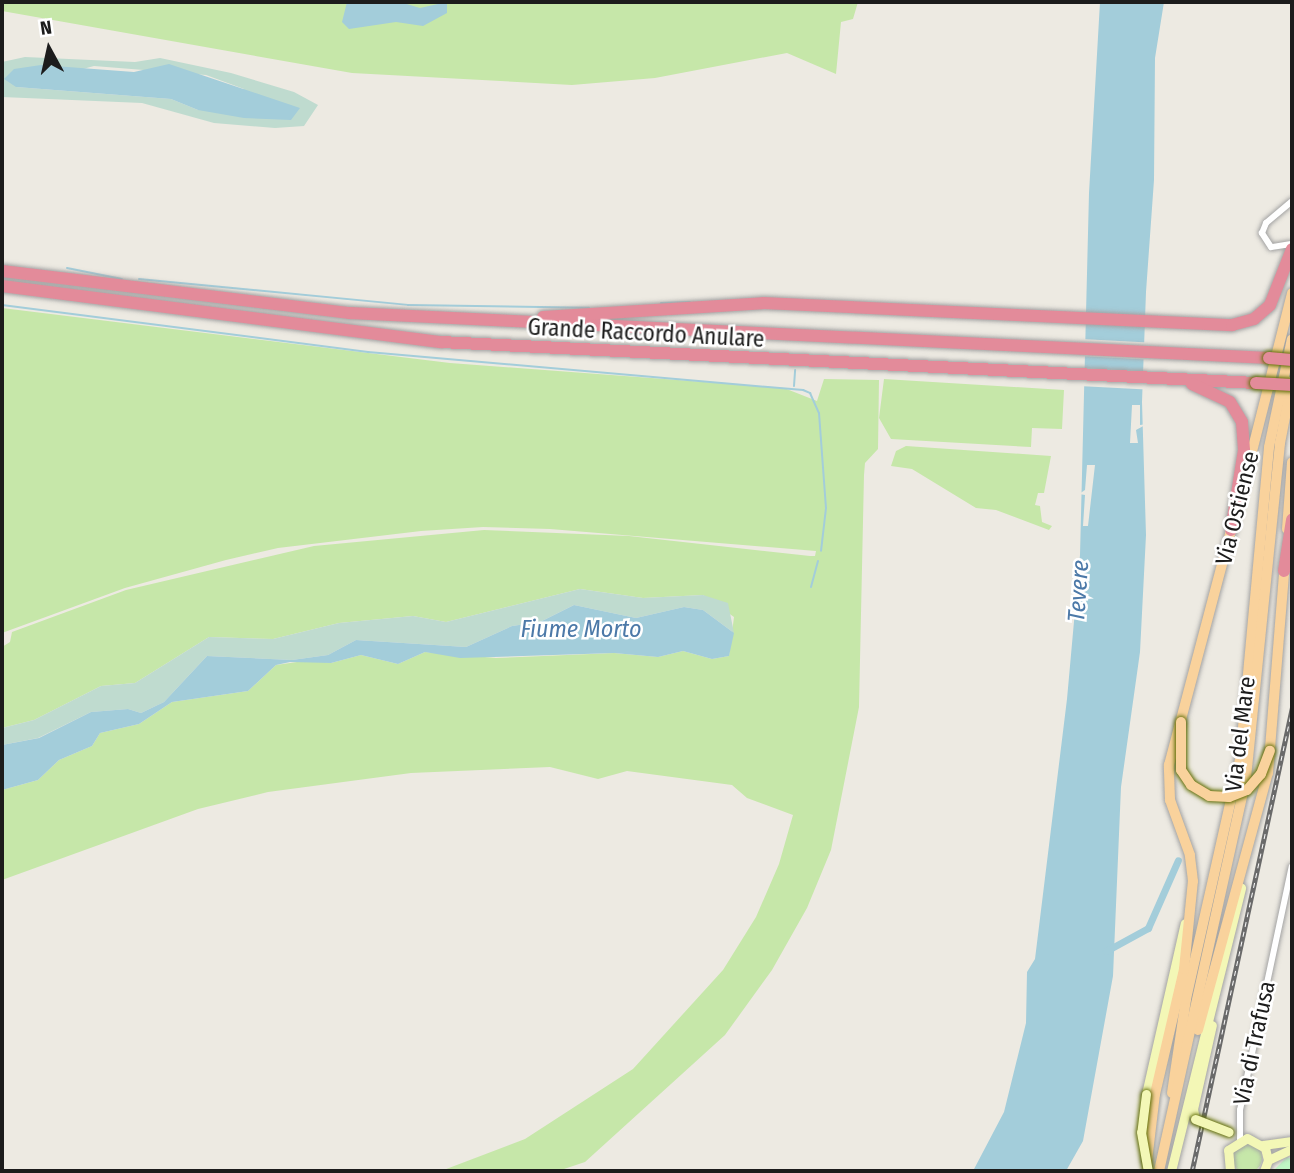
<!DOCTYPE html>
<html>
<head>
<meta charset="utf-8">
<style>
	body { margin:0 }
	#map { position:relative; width:1294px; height:1173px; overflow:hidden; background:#edeae2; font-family:"Fira Sans Condensed",sans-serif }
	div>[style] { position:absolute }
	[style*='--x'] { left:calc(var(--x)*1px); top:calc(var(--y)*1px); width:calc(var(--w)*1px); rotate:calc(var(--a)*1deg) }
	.grass>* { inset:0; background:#c6e7a9 }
	.round { border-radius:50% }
	.wetland>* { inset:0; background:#bfdbcf }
	.park>* { inset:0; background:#bff7c5 }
	.water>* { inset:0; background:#a3cdda }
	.pier>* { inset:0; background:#edeae2; transform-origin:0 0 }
	.stream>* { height:2px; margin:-1px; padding:0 1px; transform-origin:1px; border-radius:1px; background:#a3cdda }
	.canal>* { height:7px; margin:-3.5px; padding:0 3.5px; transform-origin:3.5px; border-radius:3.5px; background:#a3cdda }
	.roads { filter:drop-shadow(0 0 2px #a3a3a3) drop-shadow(0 0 2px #a3a3a3) }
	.street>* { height:6px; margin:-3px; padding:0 3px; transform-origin:3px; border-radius:3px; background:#fff }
	.secondary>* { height:9px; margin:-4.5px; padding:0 4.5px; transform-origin:4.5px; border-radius:4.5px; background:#f3f7b6 }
	.primary>* { height:10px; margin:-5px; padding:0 5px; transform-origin:5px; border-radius:5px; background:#f9d29c }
	.highway>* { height:12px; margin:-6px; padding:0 6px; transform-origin:6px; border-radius:6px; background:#e38b9a }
	.rail>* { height:4.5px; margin-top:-2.25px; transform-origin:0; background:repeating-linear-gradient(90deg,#fff 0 5px,#6a6a6a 0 10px); box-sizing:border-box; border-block:2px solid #6a6a6a }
	.bridges { filter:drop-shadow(0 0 2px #626f08) drop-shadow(0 0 2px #626f08) }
	.secondary-bridge>* { height:9px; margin:-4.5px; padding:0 4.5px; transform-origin:4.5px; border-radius:4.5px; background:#f3f7b6 }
	.primary-bridge>* { height:10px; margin:-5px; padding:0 5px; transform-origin:5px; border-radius:5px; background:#f9d29c }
	.highway-bridge>* { height:12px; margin:-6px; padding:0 6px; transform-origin:6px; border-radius:6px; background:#e38b9a }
	span { translate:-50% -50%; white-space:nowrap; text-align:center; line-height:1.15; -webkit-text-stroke:5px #fff; paint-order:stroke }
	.street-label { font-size:23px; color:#1c1c1c }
	.water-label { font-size:24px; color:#4c79a8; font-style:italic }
	.frame { position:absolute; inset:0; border:4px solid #1c1c1c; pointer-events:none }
	.north { position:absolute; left:14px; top:14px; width:70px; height:70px; -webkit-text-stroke:5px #fff; paint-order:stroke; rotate:352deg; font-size:19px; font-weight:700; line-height:28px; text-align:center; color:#1c1c1c }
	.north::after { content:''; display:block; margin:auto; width:24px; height:32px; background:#1c1c1c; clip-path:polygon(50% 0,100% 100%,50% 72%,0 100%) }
</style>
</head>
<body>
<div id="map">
	<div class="grass">
		<div style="clip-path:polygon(2px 2px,858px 2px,853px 19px,841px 22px,836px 74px,787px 53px,655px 78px,572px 85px,352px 73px,2px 11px)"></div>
		<div style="clip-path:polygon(2px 308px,450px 363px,784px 388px,817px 401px,824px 379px,879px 380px,878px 449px,865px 463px,864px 475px,859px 707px,831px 850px,807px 908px,772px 970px,725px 1035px,585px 1162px,558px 1171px,441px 1171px,525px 1139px,633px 1069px,723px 970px,756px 917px,779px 864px,793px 815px,747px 798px,732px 785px,627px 771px,598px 779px,550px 767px,411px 773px,268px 792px,198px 809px,2px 880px,2px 790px,38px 780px,59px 760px,92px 746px,100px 733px,139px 724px,172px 702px,248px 691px,276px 665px,311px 660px,331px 663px,361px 655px,398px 664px,425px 652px,496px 658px,614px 653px,658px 657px,683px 651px,712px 659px,729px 656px,734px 617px,703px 595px,643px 598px,580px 589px,446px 622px,413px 616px,339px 623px,273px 639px,209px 637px,135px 683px,101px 686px,34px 720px,2px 728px,2px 647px,10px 642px,12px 632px,126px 590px,314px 546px,484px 530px,629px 536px,810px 556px,815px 556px,816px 551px,550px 529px,483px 527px,421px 531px,278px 548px,226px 560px,125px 588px,2px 633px)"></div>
		<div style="clip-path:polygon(884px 379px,1064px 390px,1062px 429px,1032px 428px,1031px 447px,891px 439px,879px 418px)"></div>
		<div style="clip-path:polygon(906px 446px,1051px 456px,1044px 493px,1038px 493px,1035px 505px,1040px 506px,1042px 522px,1052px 526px,1049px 530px,996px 510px,976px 508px,912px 469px,891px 466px,896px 451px)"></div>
		<div class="round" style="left:1232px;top:1143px;width:30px;height:30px"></div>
	</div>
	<div class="wetland">
		<div style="clip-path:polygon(evenodd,25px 57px,135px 62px,160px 58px,231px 73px,294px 92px,318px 105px,304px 126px,275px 128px,214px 123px,142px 103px,2px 97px,2px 62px,25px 57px,94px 66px,206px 75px,244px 89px,198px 110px,171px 99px,16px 87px,94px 66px)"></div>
		<div style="clip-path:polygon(580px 589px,643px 598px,703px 595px,728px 603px,734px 633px,703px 610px,684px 607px,636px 618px,574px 605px,540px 622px,512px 626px,466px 647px,356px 640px,328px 655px,292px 660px,207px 656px,164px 702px,141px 713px,128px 709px,91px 712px,38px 738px,2px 745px,2px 728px,34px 720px,101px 686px,135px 683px,209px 637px,273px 639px,339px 623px,413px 616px,446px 622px)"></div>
	</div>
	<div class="park">
		<div style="clip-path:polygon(1287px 1157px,1292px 1159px,1292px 1171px,1273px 1171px)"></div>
	</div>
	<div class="water">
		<div style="clip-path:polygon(347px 2px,400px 2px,420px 8px,447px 2px,447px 13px,423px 26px,396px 22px,349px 29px,342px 22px)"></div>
		<div style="clip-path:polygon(1100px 2px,1164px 2px,1155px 58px,1154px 180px,1146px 292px,1142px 402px,1146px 535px,1140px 652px,1121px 787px,1113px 976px,1083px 1141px,1066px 1171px,973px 1171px,1004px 1112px,1026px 1023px,1027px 972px,1035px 959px,1067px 699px,1080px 555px,1089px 193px)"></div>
		<div style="clip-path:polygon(169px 64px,300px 108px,291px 120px,244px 118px,198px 110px,171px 99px,16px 87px,4px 79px,14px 69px,41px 65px,134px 72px)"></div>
		<div style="clip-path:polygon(574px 605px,636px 618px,684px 607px,703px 610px,734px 633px,729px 656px,712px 659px,683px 651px,658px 657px,614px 653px,460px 658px,425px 652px,398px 664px,361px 655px,331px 663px,290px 662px,276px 665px,248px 691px,172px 702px,139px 724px,100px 733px,92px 746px,59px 760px,38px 780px,2px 790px,2px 745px,39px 738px,91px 712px,128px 709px,141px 713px,164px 702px,207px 656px,292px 660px,328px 655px,356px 640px,466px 647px,512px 626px,540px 622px)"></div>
	</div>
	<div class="pier">
		<div style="left:1081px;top:339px;width:67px;height:17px;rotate:3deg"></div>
		<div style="left:1080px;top:368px;width:67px;height:18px;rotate:3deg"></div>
		<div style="clip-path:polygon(1132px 405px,1140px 405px,1140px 425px,1147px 424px,1136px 430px,1138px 443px,1130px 443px)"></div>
		<div style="clip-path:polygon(1087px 465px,1095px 465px,1088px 526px,1083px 526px,1085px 495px,1079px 494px,1085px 490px)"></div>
	</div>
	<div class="stream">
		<div style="--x:67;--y:268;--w:56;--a:11.3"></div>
		<div style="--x:139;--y:279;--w:270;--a:5.5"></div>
		<div style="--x:408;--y:305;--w:181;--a:0.9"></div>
		<div style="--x:661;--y:303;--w:29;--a:-2"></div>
		<div style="--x:2;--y:305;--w:369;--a:7.3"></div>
		<div style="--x:368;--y:352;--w:437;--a:5"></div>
		<div style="--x:803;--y:390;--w:8;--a:23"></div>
		<div style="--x:810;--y:393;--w:22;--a:66"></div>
		<div style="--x:819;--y:413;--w:95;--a:85.8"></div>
		<div style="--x:826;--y:508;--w:43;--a:96.6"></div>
		<div style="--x:794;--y:386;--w:16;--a:-86"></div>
		<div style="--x:811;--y:587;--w:27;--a:-75"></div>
	</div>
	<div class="canal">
		<div style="--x:1106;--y:951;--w:48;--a:-28.7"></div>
		<div style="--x:1148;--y:928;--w:74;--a:-66.2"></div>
	</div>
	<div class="roads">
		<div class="street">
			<div style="--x:1291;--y:244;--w:20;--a:171"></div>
			<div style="--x:1271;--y:247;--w:17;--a:-123"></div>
			<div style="--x:1262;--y:233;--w:11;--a:-68"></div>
			<div style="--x:1266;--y:223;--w:34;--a:-40"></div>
			<div style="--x:1240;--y:1139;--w:29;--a:-90"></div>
			<div style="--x:1240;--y:1110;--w:249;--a:-78"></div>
		</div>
		<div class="secondary">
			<div style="--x:1146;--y:1094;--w:175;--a:-77.2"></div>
			<div style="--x:1195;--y:1119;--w:10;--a:-101"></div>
			<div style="--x:1193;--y:1109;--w:86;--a:-77.3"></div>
			<div style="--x:1263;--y:1145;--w:29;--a:-8"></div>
			<div style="--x:1268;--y:1160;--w:26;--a:-25"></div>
			<div style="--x:1171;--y:1171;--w:292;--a:-76.1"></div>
			<div style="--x:1230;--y:1171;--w:21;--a:-95"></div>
			<div style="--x:1228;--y:1150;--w:22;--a:-32"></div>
			<div style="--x:1247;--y:1138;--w:21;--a:29"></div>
			<div style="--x:1265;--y:1148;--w:12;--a:76"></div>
			<div style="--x:1268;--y:1160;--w:12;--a:110"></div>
		</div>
		<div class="primary">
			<div style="--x:1244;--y:483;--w:196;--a:-75.8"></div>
			<div style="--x:1287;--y:529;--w:67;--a:-85.7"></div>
			<div style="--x:1198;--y:1030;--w:266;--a:-74.8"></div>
			<div style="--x:1268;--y:773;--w:211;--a:-85.4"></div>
			<div style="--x:1172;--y:1093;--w:95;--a:-81.5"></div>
			<div style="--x:1186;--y:999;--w:245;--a:-77.3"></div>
			<div style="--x:1240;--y:760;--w:314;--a:-84.7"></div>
			<div style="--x:1269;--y:447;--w:110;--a:-78"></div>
			<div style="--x:1147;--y:1161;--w:67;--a:-83.2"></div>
			<div style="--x:1155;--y:1094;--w:128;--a:-76.9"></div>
			<div style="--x:1184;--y:969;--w:88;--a:-84.2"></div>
			<div style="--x:1193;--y:881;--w:26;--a:-97"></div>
			<div style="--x:1190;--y:855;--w:59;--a:-110"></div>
			<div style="--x:1170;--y:800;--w:35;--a:-92"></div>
			<div style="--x:1169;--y:765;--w:251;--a:-75.2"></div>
			<div style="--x:1159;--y:1171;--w:403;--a:-77.5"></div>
			<div style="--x:1246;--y:778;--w:337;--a:-84.2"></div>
			<div style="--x:1280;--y:443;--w:63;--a:-79"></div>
		</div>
		<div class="highway">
			<div style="--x:2;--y:271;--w:351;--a:6.9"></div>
			<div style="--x:350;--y:313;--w:920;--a:2.8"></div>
			<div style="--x:2;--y:286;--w:443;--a:7.3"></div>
			<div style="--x:441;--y:342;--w:816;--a:2.88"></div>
			<div style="--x:543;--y:317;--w:220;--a:-3.6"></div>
			<div style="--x:763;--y:303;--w:470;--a:2.7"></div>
			<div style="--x:1232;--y:325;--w:23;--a:-15"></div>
			<div style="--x:1254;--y:319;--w:21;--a:-41"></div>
			<div style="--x:1270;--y:305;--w:60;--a:-68.6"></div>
			<div style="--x:1192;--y:384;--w:42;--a:25.3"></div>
			<div style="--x:1230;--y:402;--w:23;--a:59"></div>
			<div style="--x:1242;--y:422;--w:28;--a:86"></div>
			<div style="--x:1244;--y:450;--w:81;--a:99.2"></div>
			<div style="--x:1284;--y:571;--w:52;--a:-81.1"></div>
		</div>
	</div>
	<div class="rail">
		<div style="--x:1192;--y:1171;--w:474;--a:-77.8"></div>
	</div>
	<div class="bridges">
		<div class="secondary-bridge">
			<div style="--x:1146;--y:1094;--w:38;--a:97"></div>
			<div style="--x:1141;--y:1132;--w:40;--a:80"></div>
			<div style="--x:1195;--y:1119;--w:36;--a:21"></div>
		</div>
		<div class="primary-bridge">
			<div style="--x:1181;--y:722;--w:48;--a:90"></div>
			<div style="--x:1181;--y:770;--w:18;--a:56"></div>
			<div style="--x:1191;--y:785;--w:21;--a:31"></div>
			<div style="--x:1209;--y:796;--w:20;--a:3"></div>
			<div style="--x:1229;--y:797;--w:19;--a:-21"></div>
			<div style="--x:1247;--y:790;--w:21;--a:-49"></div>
			<div style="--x:1261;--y:774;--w:25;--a:-69"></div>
		</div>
		<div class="highway-bridge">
			<div style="--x:1269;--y:358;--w:23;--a:5"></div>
			<div style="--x:1256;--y:383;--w:36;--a:3"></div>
		</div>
	</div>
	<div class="street-label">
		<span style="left:646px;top:333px;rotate:3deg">Grande Raccordo Anulare</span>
		<span style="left:1237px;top:508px;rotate:-76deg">Via Ostiense</span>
		<span style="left:1240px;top:734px;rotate:-83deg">Via del Mare</span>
		<span style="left:1254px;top:1043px;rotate:-78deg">Via di Trafusa</span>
	</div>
	<div class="water-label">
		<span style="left:1079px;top:591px;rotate:-86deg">Tevere</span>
		<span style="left:581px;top:630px">Fiume Morto</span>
	</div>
	<div class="frame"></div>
	<div class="north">N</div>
</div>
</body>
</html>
